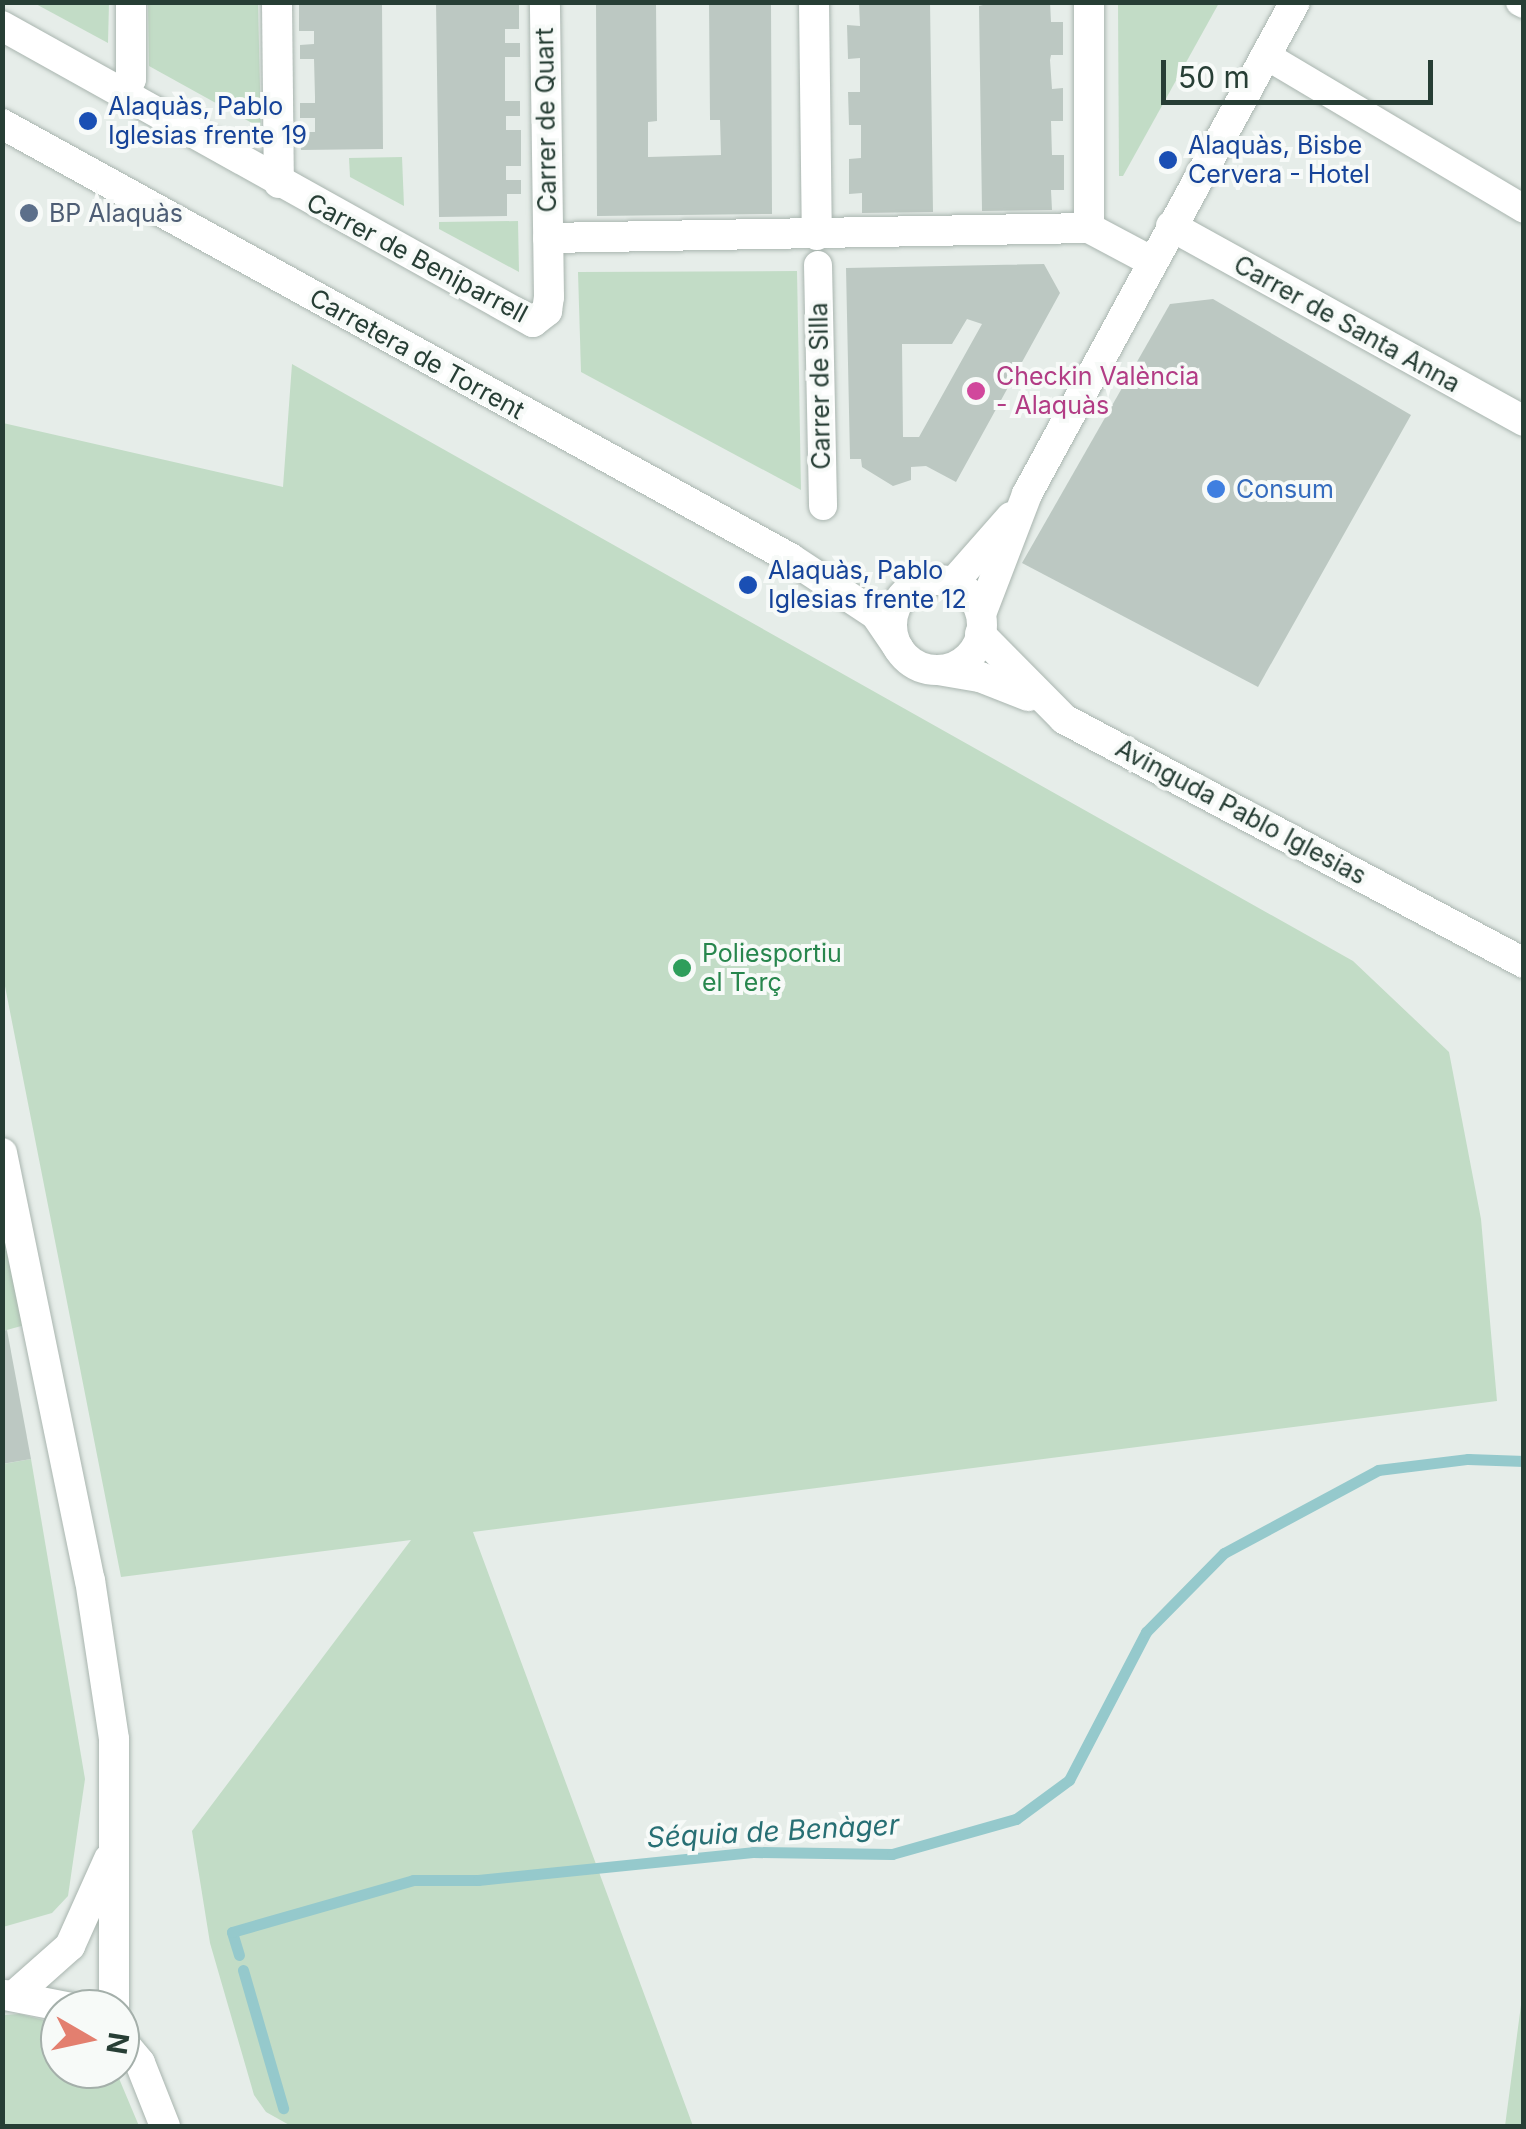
<!DOCTYPE html>
<html>
<head>
<meta charset="utf-8">
<style>
	body { margin:0 }
	#map { position:relative; width:1526px; height:2129px; overflow:hidden; background:#e6ede9; font-family:Inter,sans-serif }
	div>[style] { position:absolute }
	[style*='--x'] { left:calc(var(--x)*1px); top:calc(var(--y)*1px); width:calc(var(--w)*1px); rotate:calc(var(--a)*1deg) }
	.green>* { inset:0; background:#c2dcc6 }
	.stream>* { height:11px; margin:-5.5px; padding:0 5.5px; transform-origin:5.5px; border-radius:5.5px; background:#95c9cc }
	.building>* { inset:0; background:#bcc8c2 }
	.roads { filter:drop-shadow(0 0 2px #a9b5af) drop-shadow(0 0 2px #a9b5af) }
	.pedestrian>* { height:28px; margin:-14px; padding:0 14px; transform-origin:14px; border-radius:14px; background:#fff }
	.minor>* { height:30px; margin:-15px; padding:0 15px; transform-origin:15px; border-radius:15px; background:#fff }
	.tertiary>* { height:30px; margin:-15px; padding:0 15px; transform-origin:15px; border-radius:15px; background:#fff }
	.tertiary>.ring { margin:-15px; padding:0; box-sizing:content-box; background:none; border:30px solid #fff; border-radius:50% }
	.secondary>* { height:30px; margin:-15px; padding:0 15px; transform-origin:15px; border-radius:15px; background:#fff }
	.dots>* { width:28px; height:28px; translate:-50% -50%; box-sizing:border-box; border:5px solid #f7faf8; border-radius:50% }
	span { translate:-50% -50%; white-space:nowrap; text-align:center; line-height:1.15; -webkit-text-stroke:8px #f7faf8; paint-order:stroke }
	.transit-label { font-size:25px; color:#164399 }
	.left { translate:0 -50%; text-align:left }
	.street-label { font-size:25px; color:#273e35 }
	.service-label { font-size:25px; color:#4e5e75 }
	.hotel-label { font-size:25px; color:#b23c85 }
	.shop-label { font-size:25px; color:#366cbe }
	.leisure-label { font-size:25px; color:#27864d }
	.water-label { font-size:28px; color:#276f74; font-style:italic }
	.frame { position:absolute; inset:0; border:5px solid #273e35; pointer-events:none }
	.north { position:absolute; left:40px; top:1989px; width:100px; height:100px; box-sizing:border-box; background:#f7faf8; border:2px solid #a4afaa; border-radius:50%; rotate:99deg; font-size:28px; font-weight:700; line-height:40px; text-align:center; color:#273e35 }
	.north::after { content:''; display:block; margin:auto; width:35px; height:45px; background:#e37f6f; clip-path:polygon(50% 0,100% 100%,50% 72%,0 100%) }
	.scale { position:absolute; left:1161px; top:60px; width:272px; height:45px; box-sizing:border-box; border:5px solid #273e35; border-top:0; padding-left:12px; font-size:30px; line-height:35px; white-space:nowrap; color:#273e35; -webkit-text-stroke:8px #f7faf8; paint-order:stroke }
</style>
</head>
<body>
<div id="map">
	<div class="green">
		<div style="clip-path:polygon(34px 3px,109px 3px,108px 43px)"></div>
		<div style="clip-path:polygon(148px 3px,258px 3px,261px 128px,149px 66px)"></div>
		<div style="clip-path:polygon(1118px 3px,1219px 3px,1123px 176px,1119px 176px)"></div>
		<div style="clip-path:polygon(402px 157px,404px 206px,350px 177px,349px 158px)"></div>
		<div style="clip-path:polygon(518px 221px,519px 272px,439px 229px,439px 222px)"></div>
		<div style="clip-path:polygon(797px 271px,801px 490px,581px 372px,578px 272px)"></div>
		<div style="clip-path:polygon(292px 364px,1353px 961px,1449px 1052px,1481px 1219px,1497px 1401px,473px 1532px,693px 2126px,291px 2126px,266px 2112px,254px 2095px,210px 1943px,192px 1831px,411px 1540px,121px 1577px,3px 976px,3px 423px,283px 487px)"></div>
		<div style="clip-path:polygon(2px 1209px,25px 1325px,3px 1331px,2px 1331px)"></div>
		<div style="clip-path:polygon(31px 1459px,85px 1779px,68px 1896px,52px 1913px,3px 1927px,3px 1464px)"></div>
		<div style="clip-path:polygon(1523px 1989px,1523px 2126px,1505px 2126px,1521px 2005px)"></div>
		<div style="clip-path:polygon(20px 2014px,60px 2024px,60px 2069px,115px 2069px,139px 2126px,3px 2126px,3px 2015px)"></div>
	</div>
	<div class="stream">
		<div style="--x:239;--y:1955;--w:24;--a:-107"></div>
		<div style="--x:232;--y:1932;--w:188;--a:-16"></div>
		<div style="--x:413;--y:1880;--w:65;--a:0"></div>
		<div style="--x:478;--y:1880;--w:276;--a:-5.8"></div>
		<div style="--x:753;--y:1852;--w:139;--a:0.8"></div>
		<div style="--x:892;--y:1854;--w:129;--a:-15.8"></div>
		<div style="--x:1016;--y:1819;--w:66;--a:-36.3"></div>
		<div style="--x:1069;--y:1780;--w:167;--a:-62.5"></div>
		<div style="--x:1146;--y:1632;--w:111;--a:-45.4"></div>
		<div style="--x:1224;--y:1553;--w:175;--a:-28.3"></div>
		<div style="--x:1378;--y:1470;--w:91;--a:-7"></div>
		<div style="--x:1468;--y:1459;--w:56;--a:2"></div>
		<div style="--x:243;--y:1970;--w:144;--a:73.8"></div>
	</div>
	<div class="building">
		<div style="clip-path:polygon(299px 2px,382px 2px,383px 149px,301px 150px,300px 132px,315px 132px,315px 118px,300px 118px,300px 103px,315px 103px,315px 97px,314px 59px,300px 59px,300px 45px,314px 44px,314px 31px,299px 31px)"></div>
		<div style="clip-path:polygon(436px 2px,519px 2px,519px 29px,505px 29px,505px 43px,520px 43px,520px 57px,505px 57px,505px 101px,520px 101px,520px 116px,506px 116px,506px 130px,521px 130px,521px 166px,506px 166px,506px 180px,521px 180px,521px 194px,507px 194px,507px 216px,439px 217px)"></div>
		<div style="clip-path:polygon(596px 2px,656px 2px,657px 121px,648px 122px,648px 157px,721px 155px,720px 120px,710px 120px,709px 2px,771px 2px,772px 214px,597px 216px)"></div>
		<div style="clip-path:polygon(859px 2px,930px 2px,933px 212px,862px 213px,862px 193px,849px 194px,849px 159px,861px 158px,861px 125px,849px 125px,848px 92px,860px 92px,860px 58px,848px 59px,847px 25px,860px 26px)"></div>
		<div style="clip-path:polygon(995px 2px,1050px 2px,1051px 22px,1063px 22px,1063px 55px,1051px 55px,1050px 60px,1052px 89px,1063px 88px,1063px 121px,1051px 121px,1052px 155px,1064px 155px,1064px 190px,1051px 190px,1052px 210px,982px 211px,979px 6px)"></div>
		<div style="clip-path:polygon(evenodd,1044px 264px,1060px 293px,956px 482px,926px 466px,911px 467px,911px 480px,893px 486px,862px 467px,861px 459px,850px 459px,846px 268px,1044px 264px,967px 319px,982px 324px,919px 437px,903px 437px,902px 344px,952px 344px,967px 319px)"></div>
		<div style="clip-path:polygon(1213px 299px,1411px 415px,1258px 687px,1022px 563px,1170px 304px)"></div>
		<div style="clip-path:polygon(7px 1330px,31px 1459px,2px 1464px,2px 1331px)"></div>
	</div>
	<div class="roads">
		<div class="pedestrian">
			<div style="--x:1520;--y:2;--w:4;--a:27"></div>
			<div style="--x:1265;--y:55;--w:301;--a:30.7"></div>
			<div style="--x:818;--y:265;--w:241;--a:88.8"></div>
		</div>
		<div class="minor">
			<div style="--x:277;--y:2;--w:181;--a:89.4"></div>
			<div style="--x:814;--y:2;--w:233;--a:89.3"></div>
			<div style="--x:1089;--y:2;--w:226;--a:90"></div>
			<div style="--x:2;--y:26;--w:608;--a:29.14"></div>
			<div style="--x:533;--y:322;--w:18;--a:-38"></div>
			<div style="--x:547;--y:311;--w:14;--a:-82"></div>
			<div style="--x:549;--y:297;--w:295;--a:-90.8"></div>
			<div style="--x:125;--y:93;--w:15;--a:-67"></div>
			<div style="--x:131;--y:79;--w:77;--a:-90"></div>
			<div style="--x:1171;--y:226;--w:403;--a:28.9"></div>
			<div style="--x:548;--y:238;--w:541;--a:-1.06"></div>
			<div style="--x:1089;--y:228;--w:70;--a:28"></div>
			<div style="--x:953;--y:583;--w:88;--a:-48.7"></div>
			<div style="--x:981;--y:614;--w:129;--a:-69"></div>
			<div style="--x:1027;--y:494;--w:560;--a:-61.42"></div>
		</div>
		<div class="tertiary">
			<div style="--x:2;--y:124;--w:900;--a:28.84"></div>
			<div style="--x:790;--y:558;--w:103;--a:33.5"></div>
			<div style="--x:876;--y:615;--w:41;--a:55.9"></div>
			<div class="ring" style="left:892px;top:580px;width:60px;height:60px"></div>
			<div style="--x:980;--y:634;--w:120;--a:45.3"></div>
			<div style="--x:1064;--y:719;--w:521;--a:27.94"></div>
			<div style="--x:938;--y:670;--w:43;--a:9.5"></div>
			<div style="--x:980;--y:677;--w:52;--a:21.6"></div>
		</div>
		<div class="secondary">
			<div style="--x:2;--y:1153;--w:436;--a:78.4"></div>
			<div style="--x:90;--y:1580;--w:161;--a:81.4"></div>
			<div style="--x:114;--y:1739;--w:270;--a:90"></div>
			<div style="--x:17;--y:1993;--w:71;--a:-41.6"></div>
			<div style="--x:70;--y:1946;--w:95;--a:-65.9"></div>
			<div style="--x:5;--y:1995;--w:73;--a:11"></div>
			<div style="--x:120;--y:2039;--w:31;--a:50"></div>
			<div style="--x:140;--y:2063;--w:68;--a:68.4"></div>
		</div>
	</div>
	<div class="dots">
		<div style="left:88px;top:121px;background:#1a4fb4"></div>
		<div style="left:1168px;top:160px;background:#1a4fb4"></div>
		<div style="left:29px;top:213px;background:#5c6f8a"></div>
		<div style="left:976px;top:391px;background:#d1479c"></div>
		<div style="left:1216px;top:489px;background:#3f7fe0"></div>
		<div style="left:748px;top:585px;background:#1a4fb4"></div>
		<div style="left:682px;top:968px;background:#2e9e5b"></div>
	</div>
	<div class="transit-label">
		<span class="left" style="left:108px;top:121px">Alaquàs, Pablo<br>Iglesias frente 19</span>
		<span class="left" style="left:1188px;top:160px">Alaquàs, Bisbe<br>Cervera - Hotel</span>
		<span class="left" style="left:768px;top:585px">Alaquàs, Pablo<br>Iglesias frente 12</span>
	</div>
	<div class="street-label">
		<span style="left:546px;top:120px;rotate:-91deg">Carrer de Quart</span>
		<span style="left:417px;top:258px;rotate:28deg">Carrer de Beniparrell</span>
		<span style="left:1347px;top:324px;rotate:29deg">Carrer de Santa Anna</span>
		<span style="left:417px;top:354px;rotate:29deg">Carretera de Torrent</span>
		<span style="left:820px;top:386px;rotate:-91deg">Carrer de Silla</span>
		<span style="left:1241px;top:812px;rotate:28deg">Avinguda Pablo Iglesias</span>
	</div>
	<div class="service-label">
		<span class="left" style="left:49px;top:213px">BP Alaquàs</span>
	</div>
	<div class="hotel-label">
		<span class="left" style="left:996px;top:391px">Checkin València<br>- Alaquàs</span>
	</div>
	<div class="shop-label">
		<span class="left" style="left:1236px;top:489px">Consum</span>
	</div>
	<div class="leisure-label">
		<span class="left" style="left:702px;top:968px">Poliesportiu<br>el Terç</span>
	</div>
	<div class="water-label">
		<span style="left:773px;top:1831px;rotate:-3deg">Séquia de Benàger</span>
	</div>
	<div class="frame"></div>
	<div class="north">N</div>
	<div class="scale">50 m</div>
</div>
</body>
</html>
